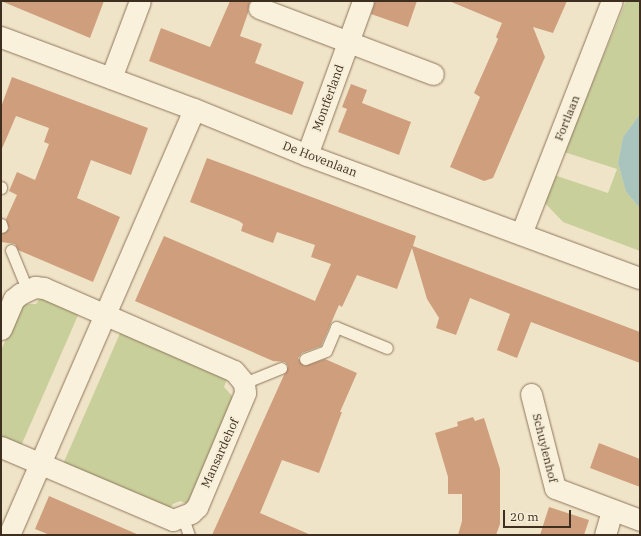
<!DOCTYPE html>
<html>
<head>
<meta charset="utf-8">
<style>
	body { margin:0 }
	#map { position:relative; width:641px; height:536px; overflow:hidden; background:#f0e4c8; font-family:"IBM Plex Serif",serif }
	div>[style] { position:absolute }
	[style*='--x'] { left:calc(var(--x)*1px); top:calc(var(--y)*1px); width:calc(var(--w)*1px); rotate:calc(var(--a)*1deg) }
	.green>* { inset:0; background:#c9cf9b }
	.water>* { inset:0; background:#a9c4bc }
	.building>* { inset:0; background:#cf9f7d }
	.roads { filter:drop-shadow(0 0 1px #8d765c) drop-shadow(0 0 1px #8d765c) }
	.service>* { height:11px; margin:-5.5px; padding:0 5.5px; transform-origin:5.5px; border-radius:5.5px; background:#faf1dc }
	.minor>* { height:21px; margin:-10.5px; padding:0 10.5px; transform-origin:10.5px; border-radius:10.5px; background:#faf1dc }
	span { translate:-50% -50%; white-space:nowrap; text-align:center; line-height:1.15; -webkit-text-stroke:4px #f7eed8; paint-order:stroke }
	.street-label { font-size:12px; color:#3d2e20 }
	.frame { position:absolute; inset:0; border:2px solid #3d2e20; pointer-events:none }
	.scale { position:absolute; left:503px; top:510px; width:68px; height:18px; box-sizing:border-box; border:2px solid #3d2e20; border-top:0; padding-left:5px; font-size:12px; line-height:14px; white-space:nowrap; color:#3d2e20; -webkit-text-stroke:3px #f7eed8; paint-order:stroke }
</style>
</head>
<body>
<div id="map">
	<div class="green">
		<div style="clip-path:polygon(626px 1px,640px 1px,640px 114px,623px 137px,618px 163px,626px 192px,640px 208px,640px 251px,563px 222px,543px 201px,554px 175px,608px 193px,617px 169px,564px 152px)"></div>
		<div style="clip-path:polygon(41px 297px,79px 313px,21px 446px,1px 437px,1px 350px,23px 304px,36px 304px)"></div>
		<div style="clip-path:polygon(121px 331px,227px 379px,224px 387px,234px 398px,187px 504px,180px 501px,173px 504px,169px 510px,63px 464px)"></div>
	</div>
	<div class="water">
		<div style="clip-path:polygon(640px 114px,640px 208px,626px 192px,618px 163px,623px 137px)"></div>
	</div>
	<div class="building">
		<div style="clip-path:polygon(1px 1px,104px 1px,90px 38px)"></div>
		<div style="clip-path:polygon(230px 1px,250px 1px,248px 13px,240px 36px,262px 44px,255px 63px,304px 82px,292px 115px,149px 61px,161px 28px,210px 47px)"></div>
		<div style="clip-path:polygon(375px 1px,417px 1px,408px 27px,371px 14px)"></div>
		<div style="clip-path:polygon(449px 1px,567px 1px,553px 33px,533px 27px,545px 57px,493px 178px,484px 181px,450px 167px,480px 97px,474px 93px,498px 39px,496px 37px,502px 23px)"></div>
		<div style="clip-path:polygon(12px 77px,148px 128px,131px 175px,91px 160px,77px 198px,120px 217px,93px 282px,18px 250px,15px 244px,1px 242px,1px 234px,9px 229px,6px 219px,17px 195px,9px 191px,17px 172px,35px 180px,49px 144px,44px 142px,49px 128px,16px 116px,1px 151px,1px 107px)"></div>
		<div style="clip-path:polygon(351px 84px,367px 90px,362px 103px,411px 122px,399px 155px,338px 132px,347px 109px,342px 107px)"></div>
		<div style="clip-path:polygon(207px 158px,416px 236px,413px 246px,640px 332px,640px 363px,531px 322px,517px 358px,497px 350px,510px 314px,470px 298px,456px 335px,436px 328px,439px 318px,427px 299px,412px 248px,397px 289px,357px 275px,342px 307px,339px 305px,321px 346px,302px 353px,298px 358px,304px 366px,325px 359px,357px 373px,340px 412px,342px 412px,319px 473px,282px 460px,260px 513px,311px 535px,212px 535px,288px 366px,285px 362px,273px 361px,135px 301px,142px 285px,164px 236px,315px 301px,331px 264px,311px 257px,315px 245px,277px 232px,273px 243px,241px 231px,243px 224px,239px 221px,190px 202px)"></div>
		<div style="clip-path:polygon(473px 417px,475px 421px,484px 418px,500px 469px,500px 524px,496px 535px,458px 535px,462px 521px,462px 494px,448px 494px,448px 477px,435px 433px,458px 426px,457px 422px)"></div>
		<div style="clip-path:polygon(599px 443px,640px 459px,640px 487px,590px 468px)"></div>
		<div style="clip-path:polygon(49px 496px,86px 512px,139px 535px,50px 535px,35px 529px)"></div>
		<div style="clip-path:polygon(549px 507px,589px 520px,584px 535px,540px 535px)"></div>
	</div>
	<div class="roads">
		<div class="service">
			<div style="--x:1;--y:187;--w:1;--a:90"></div>
			<div style="--x:1;--y:224;--w:3;--a:72"></div>
			<div style="--x:11;--y:250;--w:42;--a:67.7"></div>
			<div style="--x:305;--y:359;--w:22;--a:-21"></div>
			<div style="--x:326;--y:351;--w:26;--a:-67"></div>
			<div style="--x:336;--y:327;--w:55;--a:22.4"></div>
			<div style="--x:244;--y:383;--w:40;--a:-22"></div>
			<div style="--x:183;--y:518;--w:18;--a:71"></div>
		</div>
		<div class="minor">
			<div style="--x:259;--y:8;--w:186;--a:20.8"></div>
			<div style="--x:1;--y:37;--w:206;--a:20.5"></div>
			<div style="--x:194;--y:109;--w:122;--a:22.2"></div>
			<div style="--x:307;--y:155;--w:355;--a:20.3"></div>
			<div style="--x:111;--y:78;--w:82;--a:-69.4"></div>
			<div style="--x:307;--y:155;--w:164;--a:-70"></div>
			<div style="--x:521;--y:234;--w:250;--a:-68.7"></div>
			<div style="--x:1;--y:329;--w:33;--a:-67"></div>
			<div style="--x:14;--y:299;--w:8;--a:-40"></div>
			<div style="--x:20;--y:294;--w:17;--a:-25"></div>
			<div style="--x:35;--y:287;--w:9;--a:6"></div>
			<div style="--x:44;--y:288;--w:207;--a:23.6"></div>
			<div style="--x:234;--y:371;--w:16;--a:50"></div>
			<div style="--x:244;--y:383;--w:10;--a:84"></div>
			<div style="--x:245;--y:393;--w:124;--a:112.8"></div>
			<div style="--x:197;--y:507;--w:8;--a:135"></div>
			<div style="--x:191;--y:513;--w:19;--a:159"></div>
			<div style="--x:173;--y:520;--w:187;--a:-157"></div>
			<div style="--x:531;--y:394;--w:97;--a:75.7"></div>
			<div style="--x:555;--y:488;--w:91;--a:20.6"></div>
			<div style="--x:9;--y:535;--w:464;--a:-66.5"></div>
			<div style="--x:605;--y:535;--w:25;--a:-74"></div>
		</div>
	</div>
	<div class="street-label">
		<span style="left:328px;top:98px;rotate:-70deg">Montferland</span>
		<span style="left:567px;top:118px;rotate:-68deg">Fortlaan</span>
		<span style="left:320px;top:159px;rotate:21deg">De Hovenlaan</span>
		<span style="left:545px;top:448px;rotate:76deg">Schuylenhof</span>
		<span style="left:220px;top:453px;rotate:-66deg">Mansardehof</span>
	</div>
	<div class="frame"></div>
	<div class="scale">20 m</div>
</div>
</body>
</html>
